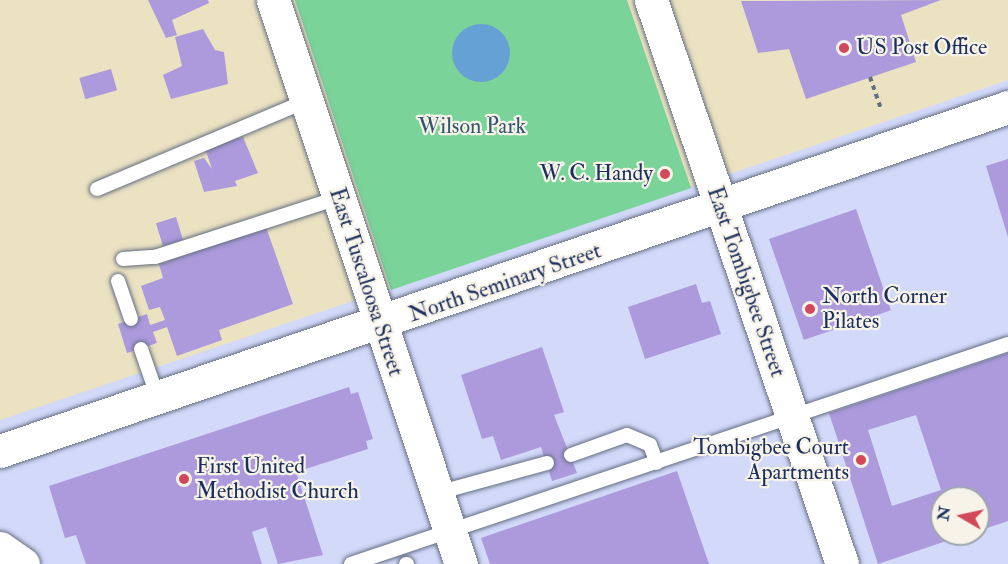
<!DOCTYPE html>
<html>
<head>
<meta charset="utf-8">
<style>
	body { margin:0 }
	#map { position:relative; width:1008px; height:564px; overflow:hidden; background:#ebe2c2; font-family:"IM FELL Double Pica",serif }
	div>[style] { position:absolute }
	[style*='--x'] { left:calc(var(--x)*1px); top:calc(var(--y)*1px); width:calc(var(--w)*1px); rotate:calc(var(--a)*1deg) }
	.built>* { inset:0; background:#d2d9f9 }
	.green>* { inset:0; background:#7ad399 }
	.water>* { inset:0; background:#66a1d6 }
	.round { border-radius:50% }
	.building>* { inset:0; background:#ac9adc; transform-origin:0 0 }
	.path>* { height:4px; margin-top:-2px; transform-origin:0; background:repeating-linear-gradient(90deg,#646e81 0 4.5px,transparent 0 9px) }
	.roads { filter:drop-shadow(0 0 2px #646e81) drop-shadow(0 0 2px #646e81) }
	.service>* { height:14px; margin:-7px; padding:0 7px; transform-origin:7px; border-radius:7px; background:#fff }
	.tertiary>* { height:33px; margin:-16.5px; padding:0 16.5px; transform-origin:16.5px; border-radius:16.5px; background:#fff }
	.dots>* { width:16px; height:16px; translate:-50% -50%; box-sizing:border-box; border:3px solid #f7f3e8; border-radius:50% }
	span { translate:-50% -50%; white-space:nowrap; text-align:center; line-height:1.15; -webkit-text-stroke:4.5px #f7f3e8; paint-order:stroke }
	.poi-label { font-size:22px; color:#1b2f5e }
	.left { translate:0 -50%; text-align:left }
	.right { translate:-100% -50%; text-align:right }
	.park-label { font-size:22px; color:#33586d }
	.street-label { font-size:22px; color:#1b2f5e }
	.north { position:absolute; left:930px; top:486px; width:60px; height:60px; box-sizing:border-box; background:#f7f3e8; border:2px solid #9fa5b1; border-radius:50%; rotate:279deg; font-size:16px; font-weight:700; line-height:24px; text-align:center; color:#1b2f5e }
	.north::after { content:''; display:block; margin:auto; width:21px; height:27px; background:#d1495b; clip-path:polygon(50% 0,100% 100%,50% 72%,0 100%) }
</style>
</head>
<body>
<div id="map">
	<div class="built">
		<div style="clip-path:polygon(evenodd,1008px 80px,1008px 564px,0 564px,0 420px,1008px 80px,942px 498px,978px 498px,978px 534px,942px 534px,942px 498px)"></div>
	</div>
	<div class="green">
		<div style="clip-path:polygon(295px 0,627px 0,691px 188px,391px 290px)"></div>
	</div>
	<div class="water">
		<div class="round" style="left:452px;top:24px;width:58px;height:58px"></div>
	</div>
	<div class="building">
		<div style="clip-path:polygon(148px 0,208px 0,209px 3px,172px 20px,177px 35px,166px 38px)"></div>
		<div style="clip-path:polygon(941px 0,901px 15px,916px 62px,806px 99px,789px 49px,758px 53px,741px 1px)"></div>
		<div style="clip-path:polygon(203px 29px,215px 50px,224px 52px,228px 84px,171px 99px,163px 75px,182px 66px,175px 37px)"></div>
		<div style="left:111px;top:69px;width:22px;height:33px;rotate:74deg"></div>
		<div style="clip-path:polygon(243px 137px,258px 173px,235px 181px,237px 186px,204px 192px,194px 161px,204px 158px,212px 169px,204px 145px)"></div>
		<div style="clip-path:polygon(1008px 159px,1008px 237px,986px 166px)"></div>
		<div style="left:856px;top:209px;width:107px;height:92px;rotate:71deg"></div>
		<div style="left:176px;top:217px;width:24px;height:21px;rotate:73deg"></div>
		<div style="clip-path:polygon(266px 227px,293px 304px,219px 330px,222px 340px,177px 356px,167px 327px,153px 332px,157px 343px,127px 353px,118px 324px,147px 314px,150px 325px,165px 320px,160px 307px,149px 310px,141px 286px,163px 278px,159px 264px)"></div>
		<div style="clip-path:polygon(696px 284px,702px 303px,710px 301px,721px 334px,645px 359px,628px 307px)"></div>
		<div style="clip-path:polygon(542px 347px,564px 412px,554px 415px,577px 473px,552px 481px,541px 447px,501px 460px,493px 436px,482px 439px,461px 375px)"></div>
		<div style="clip-path:polygon(evenodd,1008px 353px,1008px 521px,978px 531px,978px 498px,942px 498px,942px 534px,967px 534px,878px 564px,829px 413px,1008px 353px,916px 415px,941px 490px,892px 506px,868px 430px,916px 415px)"></div>
		<div style="clip-path:polygon(349px 387px,351px 394px,358px 392px,373px 439px,366px 441px,368px 449px,296px 472px,323px 555px,278px 564px,266px 527px,252px 532px,262px 564px,86px 564px,76px 535px,65px 538px,49px 486px)"></div>
		<div style="clip-path:polygon(677px 471px,709px 564px,490px 564px,481px 538px)"></div>
	</div>
	<div class="path">
		<div style="--x:870;--y:77;--w:34;--a:71"></div>
	</div>
	<div class="roads">
		<div class="service">
			<div style="--x:97;--y:189;--w:227;--a:-22.8"></div>
			<div style="--x:123;--y:259;--w:32;--a:-4"></div>
			<div style="--x:155;--y:257;--w:192;--a:-17.9"></div>
			<div style="--x:118;--y:281;--w:40;--a:71.1"></div>
			<div style="--x:141;--y:349;--w:52;--a:70.9"></div>
			<div style="--x:571;--y:455;--w:59;--a:-19.7"></div>
			<div style="--x:627;--y:435;--w:25;--a:23"></div>
			<div style="--x:650;--y:445;--w:19;--a:69"></div>
			<div style="--x:437;--y:493;--w:114;--a:-15.3"></div>
			<div style="--x:351;--y:564;--w:693;--a:-18.51"></div>
			<div style="--x:406;--y:564;--w:1;--a:0"></div>
		</div>
		<div class="tertiary">
			<div style="--x:273;--y:0;--w:595;--a:71.57"></div>
			<div style="--x:651;--y:0;--w:595;--a:71.29"></div>
			<div style="--x:0;--y:451;--w:1065;--a:-18.84"></div>
			<div style="--x:0;--y:548;--w:28;--a:35"></div>
		</div>
	</div>
	<div class="dots">
		<div style="left:844px;top:48px;background:#d1495b"></div>
		<div style="left:665px;top:174px;background:#d1495b"></div>
		<div style="left:810px;top:309px;background:#d1495b"></div>
		<div style="left:861px;top:460px;background:#d1495b"></div>
		<div style="left:184px;top:479px;background:#d1495b"></div>
	</div>
	<div class="poi-label">
		<span class="left" style="left:856px;top:48px">US Post Office</span>
		<span class="right" style="left:653px;top:174px">W. C. Handy</span>
		<span class="left" style="left:822px;top:309px">North Corner<br>Pilates</span>
		<span class="right" style="left:849px;top:460px">Tombigbee Court<br>Apartments</span>
		<span class="left" style="left:196px;top:479px">First United<br>Methodist Church</span>
	</div>
	<div class="park-label">
		<span style="left:472px;top:127px">Wilson Park</span>
	</div>
	<div class="street-label">
		<span style="left:366px;top:282px;rotate:72deg">East Tuscaloosa Street</span>
		<span style="left:746px;top:282px;rotate:71deg">East Tombigbee Street</span>
		<span style="left:505px;top:283px;rotate:-19deg">North Seminary Street</span>
	</div>
	<div class="north">N</div>
</div>
</body>
</html>
